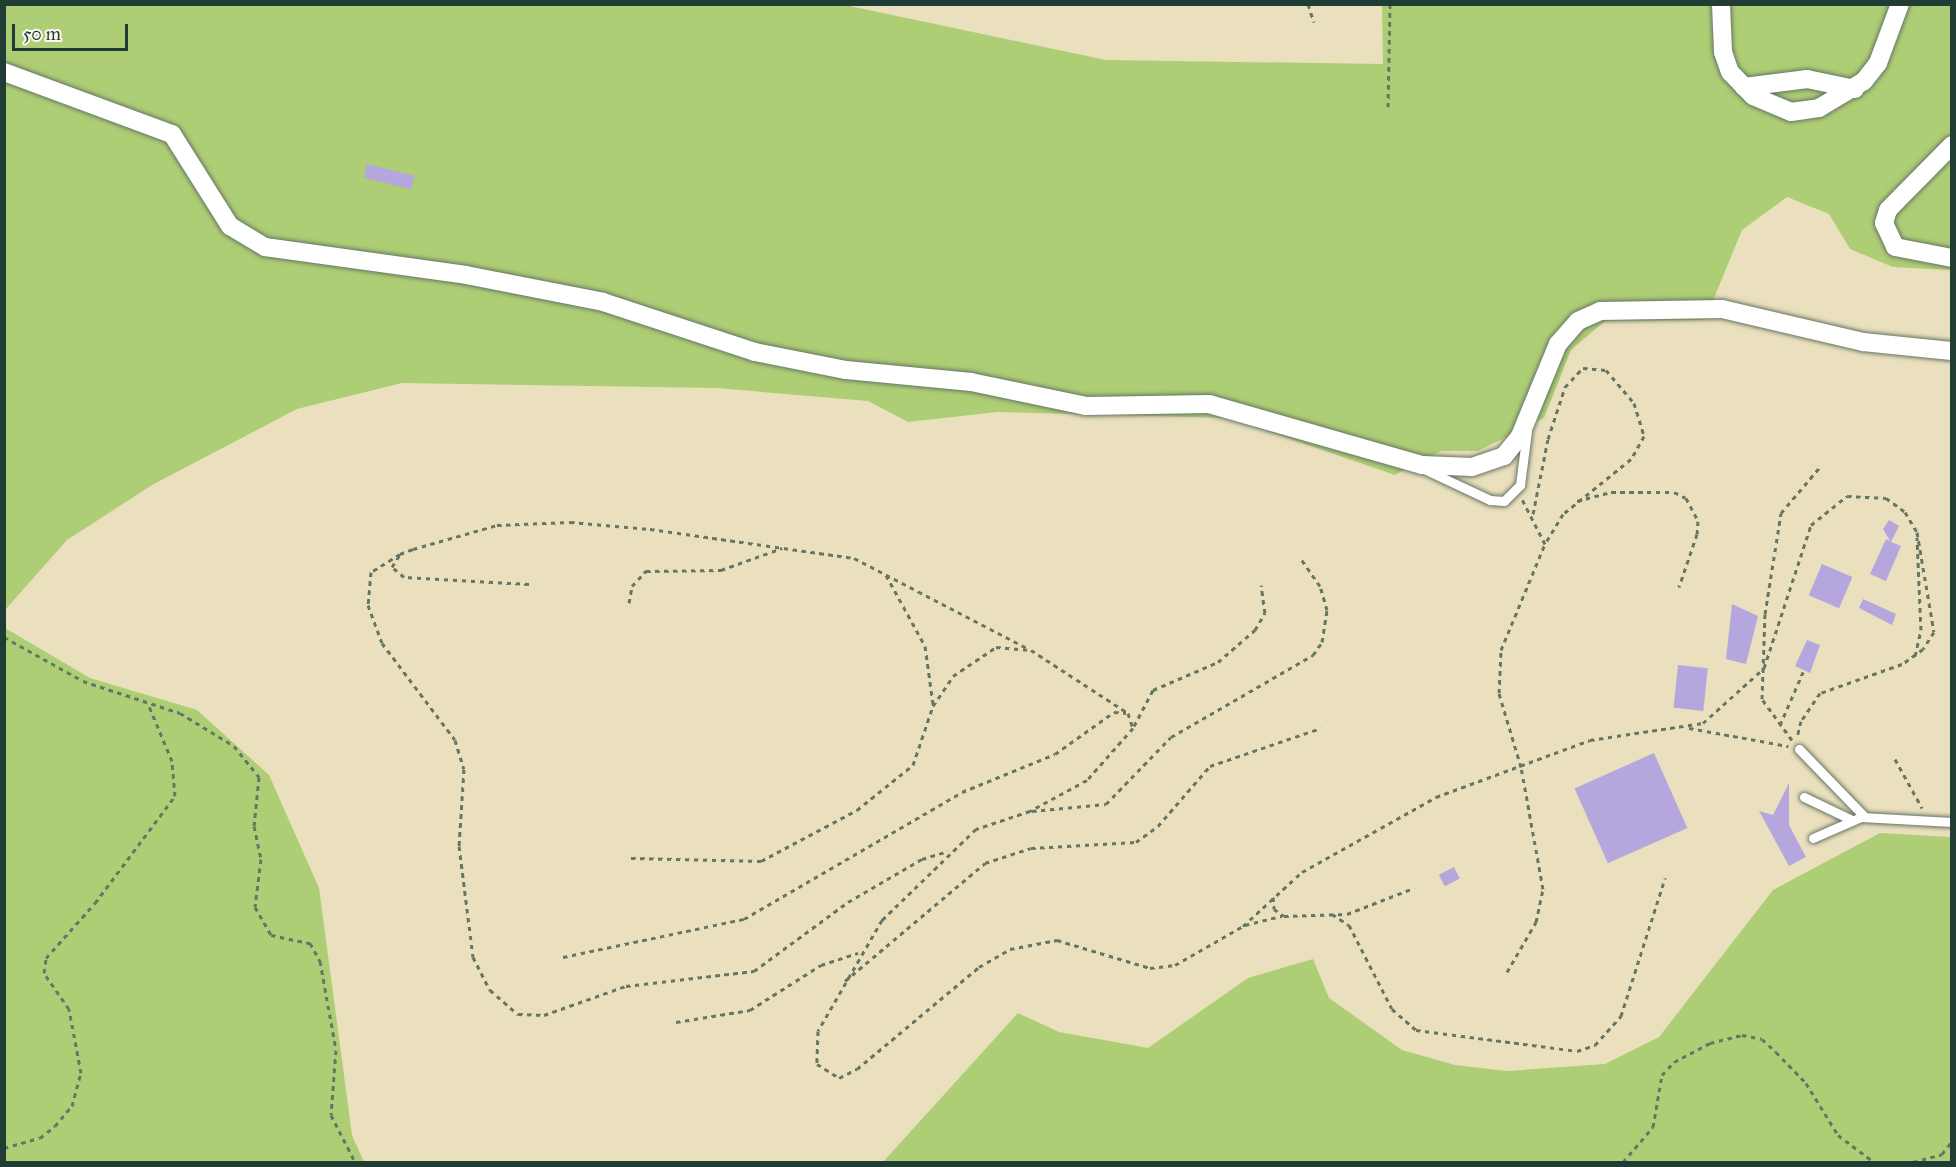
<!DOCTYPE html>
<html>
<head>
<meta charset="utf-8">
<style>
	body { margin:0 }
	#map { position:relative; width:1956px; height:1167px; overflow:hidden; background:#ebe0be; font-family:"IM FELL Great Primer",serif }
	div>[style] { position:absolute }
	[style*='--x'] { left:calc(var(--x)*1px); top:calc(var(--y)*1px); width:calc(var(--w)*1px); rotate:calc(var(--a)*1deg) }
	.green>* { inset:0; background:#aece75 }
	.building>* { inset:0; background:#b5a7dd; transform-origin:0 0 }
	.path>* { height:3px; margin-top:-1.5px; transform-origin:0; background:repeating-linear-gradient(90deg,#667664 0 4.5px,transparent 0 9px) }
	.roads { filter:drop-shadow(0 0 2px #667664) drop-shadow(0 0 2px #667664) }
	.service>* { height:9px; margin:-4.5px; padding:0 4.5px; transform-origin:4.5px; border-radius:4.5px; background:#fff }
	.minor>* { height:18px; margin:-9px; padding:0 9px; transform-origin:9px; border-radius:9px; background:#fff }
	span { translate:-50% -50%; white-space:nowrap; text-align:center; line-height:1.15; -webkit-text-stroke:5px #fbf7ec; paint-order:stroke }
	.frame { position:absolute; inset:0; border:6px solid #1f3d34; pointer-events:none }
	.scale { position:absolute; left:12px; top:24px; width:116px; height:27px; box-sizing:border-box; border:3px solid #1f3d34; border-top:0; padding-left:8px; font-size:18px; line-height:21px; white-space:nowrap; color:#1f3d34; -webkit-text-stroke:4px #fbf7ec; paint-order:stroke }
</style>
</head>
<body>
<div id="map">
	<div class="green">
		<div style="clip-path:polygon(840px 4px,1106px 60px,1383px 64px,1382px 5px,1951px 5px,1951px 270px,1893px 267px,1850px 249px,1829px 214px,1787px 197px,1742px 230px,1705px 320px,1605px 321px,1571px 350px,1544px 418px,1478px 451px,1441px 451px,1395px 475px,1229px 418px,997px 412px,908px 422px,868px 401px,716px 388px,402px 383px,297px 409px,152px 485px,67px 540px,5px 610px,5px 5px)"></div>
		<div style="clip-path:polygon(5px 628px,90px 678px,197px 710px,269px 775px,319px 888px,352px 1135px,364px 1162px,5px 1162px)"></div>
		<div style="clip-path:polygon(1880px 833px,1951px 837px,1951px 1162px,883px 1162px,1018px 1013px,1059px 1032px,1148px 1048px,1248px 978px,1313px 959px,1329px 998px,1402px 1050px,1455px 1065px,1507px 1071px,1605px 1064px,1659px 1037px,1773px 890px)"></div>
	</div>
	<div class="building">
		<div style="left:367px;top:164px;width:49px;height:14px;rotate:14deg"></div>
		<div style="clip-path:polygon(1889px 520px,1899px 526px,1891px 542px,1901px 546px,1886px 581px,1870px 574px,1886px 539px,1890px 541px,1883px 529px)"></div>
		<div style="left:1822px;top:564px;width:33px;height:34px;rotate:23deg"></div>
		<div style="clip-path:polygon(1863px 599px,1896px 614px,1892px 625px,1859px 608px)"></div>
		<div style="clip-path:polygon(1732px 604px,1758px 616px,1746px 664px,1726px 659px)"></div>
		<div style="clip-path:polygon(1807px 640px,1820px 645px,1810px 673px,1795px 666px)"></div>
		<div style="left:1678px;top:665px;width:30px;height:43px;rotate:6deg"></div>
		<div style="left:1654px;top:753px;width:82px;height:87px;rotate:66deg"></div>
		<div style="clip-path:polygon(1789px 783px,1789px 825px,1806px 857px,1789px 866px,1759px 811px,1773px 815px)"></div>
		<div style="left:1454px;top:867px;width:13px;height:17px;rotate:63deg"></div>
	</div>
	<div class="path">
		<div style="--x:1308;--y:4;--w:19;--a:72"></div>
		<div style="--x:1388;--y:107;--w:103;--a:-88.9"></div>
		<div style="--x:1577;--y:501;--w:35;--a:-15"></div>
		<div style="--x:1611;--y:492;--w:63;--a:0"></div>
		<div style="--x:1674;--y:492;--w:13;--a:27"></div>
		<div style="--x:1686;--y:498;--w:26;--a:62"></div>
		<div style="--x:1698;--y:521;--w:13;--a:94"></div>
		<div style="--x:1697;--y:534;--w:56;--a:108.8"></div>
		<div style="--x:1533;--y:514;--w:76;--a:-78.7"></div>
		<div style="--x:1548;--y:439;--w:55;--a:-71.9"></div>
		<div style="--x:1565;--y:387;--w:26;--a:-47"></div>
		<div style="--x:1583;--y:368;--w:23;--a:5"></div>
		<div style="--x:1606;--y:370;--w:43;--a:49.7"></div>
		<div style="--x:1634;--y:403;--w:34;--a:73"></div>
		<div style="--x:1644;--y:436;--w:26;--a:119"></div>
		<div style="--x:1631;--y:459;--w:87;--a:141"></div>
		<div style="--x:1563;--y:514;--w:33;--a:121"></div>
		<div style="--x:400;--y:554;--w:34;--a:148"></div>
		<div style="--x:371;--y:572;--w:33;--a:95"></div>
		<div style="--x:368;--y:605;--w:40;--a:69.8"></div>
		<div style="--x:382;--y:643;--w:121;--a:53"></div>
		<div style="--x:455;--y:740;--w:30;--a:73"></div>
		<div style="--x:464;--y:769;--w:77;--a:93.7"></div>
		<div style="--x:459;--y:846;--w:112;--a:82.8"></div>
		<div style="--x:473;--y:957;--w:37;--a:63"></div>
		<div style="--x:490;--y:990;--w:37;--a:41"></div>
		<div style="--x:518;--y:1014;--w:26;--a:2"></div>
		<div style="--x:544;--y:1015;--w:87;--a:-19.5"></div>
		<div style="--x:626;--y:986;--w:129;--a:-6.7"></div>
		<div style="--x:754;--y:971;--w:117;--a:-36.3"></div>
		<div style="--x:848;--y:902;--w:86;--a:-30.2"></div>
		<div style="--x:922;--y:859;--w:27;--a:-17"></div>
		<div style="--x:886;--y:575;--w:81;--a:61.2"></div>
		<div style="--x:925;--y:646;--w:59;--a:82.1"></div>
		<div style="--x:529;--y:584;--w:125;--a:-176.8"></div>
		<div style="--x:404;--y:577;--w:16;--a:-140"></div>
		<div style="--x:392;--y:567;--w:15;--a:-58"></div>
		<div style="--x:400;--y:554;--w:14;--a:-21"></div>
		<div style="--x:413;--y:549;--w:87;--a:-15.9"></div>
		<div style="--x:497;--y:525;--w:73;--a:-2.4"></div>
		<div style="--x:570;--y:522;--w:80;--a:5"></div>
		<div style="--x:650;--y:529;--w:206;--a:8.1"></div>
		<div style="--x:854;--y:558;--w:195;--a:27.5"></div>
		<div style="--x:629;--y:603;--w:17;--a:-80"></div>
		<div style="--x:632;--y:586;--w:21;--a:-47"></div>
		<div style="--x:646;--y:571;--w:75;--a:-0.8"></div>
		<div style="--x:721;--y:570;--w:65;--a:-19.8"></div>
		<div style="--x:4;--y:637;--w:90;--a:29.1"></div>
		<div style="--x:83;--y:681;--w:102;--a:18.3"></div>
		<div style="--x:180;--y:713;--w:63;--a:31.4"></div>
		<div style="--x:234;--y:746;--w:40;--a:51"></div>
		<div style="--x:259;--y:777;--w:49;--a:95.8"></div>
		<div style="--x:254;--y:826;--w:34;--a:78"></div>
		<div style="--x:261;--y:859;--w:48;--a:97.1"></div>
		<div style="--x:255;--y:907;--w:32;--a:60"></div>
		<div style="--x:271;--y:935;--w:40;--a:12"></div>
		<div style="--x:310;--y:943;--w:21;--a:61"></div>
		<div style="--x:320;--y:961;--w:90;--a:79.8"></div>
		<div style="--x:336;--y:1050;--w:65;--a:94.4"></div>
		<div style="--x:331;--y:1115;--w:53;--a:62.9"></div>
		<div style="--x:1915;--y:656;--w:27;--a:-77"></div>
		<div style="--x:1921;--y:630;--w:93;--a:-92.5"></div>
		<div style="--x:1780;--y:725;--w:58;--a:-66.5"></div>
		<div style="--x:1134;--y:726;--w:41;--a:-62.2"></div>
		<div style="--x:1153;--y:690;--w:71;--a:-23.3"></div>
		<div style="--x:1218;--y:662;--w:49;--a:-40.9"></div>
		<div style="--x:1255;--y:630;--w:20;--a:-60"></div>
		<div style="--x:1265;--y:613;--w:28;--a:-98"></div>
		<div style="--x:1689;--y:728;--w:101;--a:10.3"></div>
		<div style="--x:1792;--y:740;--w:51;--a:-126.2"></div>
		<div style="--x:1762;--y:699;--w:85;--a:-88"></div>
		<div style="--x:1765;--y:614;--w:102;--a:-81"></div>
		<div style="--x:1781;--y:513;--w:59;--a:-49.8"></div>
		<div style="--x:1895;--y:759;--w:56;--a:61.1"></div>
		<div style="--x:1032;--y:811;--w:74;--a:-5.4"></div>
		<div style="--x:1106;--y:804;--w:93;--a:-45.9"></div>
		<div style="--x:1171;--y:737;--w:164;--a:-30"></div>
		<div style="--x:1313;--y:655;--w:16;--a:-55"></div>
		<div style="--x:1322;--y:642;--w:32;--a:-81"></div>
		<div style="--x:1327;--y:610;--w:25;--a:-106"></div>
		<div style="--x:1320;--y:586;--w:33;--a:-125"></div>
		<div style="--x:631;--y:858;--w:130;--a:1.3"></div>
		<div style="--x:761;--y:861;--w:109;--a:-28"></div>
		<div style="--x:857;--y:810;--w:72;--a:-38.8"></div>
		<div style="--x:913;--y:765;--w:62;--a:-71.3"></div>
		<div style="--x:933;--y:706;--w:36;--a:-56"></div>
		<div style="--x:953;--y:676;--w:52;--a:-34"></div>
		<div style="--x:996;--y:647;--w:35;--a:5"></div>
		<div style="--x:1031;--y:650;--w:116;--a:33"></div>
		<div style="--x:1128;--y:713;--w:16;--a:72"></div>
		<div style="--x:1133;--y:728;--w:69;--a:131.5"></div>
		<div style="--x:1087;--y:780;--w:65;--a:151.5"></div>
		<div style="--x:1030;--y:811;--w:57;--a:161.6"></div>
		<div style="--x:976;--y:829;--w:131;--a:135.9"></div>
		<div style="--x:882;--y:920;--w:128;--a:120"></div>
		<div style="--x:818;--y:1031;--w:33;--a:92"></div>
		<div style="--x:817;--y:1064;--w:26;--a:32"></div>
		<div style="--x:839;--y:1078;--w:20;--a:-27"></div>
		<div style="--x:857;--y:1069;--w:159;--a:-39.9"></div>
		<div style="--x:979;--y:967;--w:36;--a:-30"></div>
		<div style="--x:1010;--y:949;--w:48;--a:-10.8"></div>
		<div style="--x:1057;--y:940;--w:97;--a:16.8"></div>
		<div style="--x:1150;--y:968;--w:25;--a:-7"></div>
		<div style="--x:1175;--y:965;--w:78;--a:-29.8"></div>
		<div style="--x:1243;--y:926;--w:80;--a:-42.5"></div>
		<div style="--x:1302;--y:872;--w:154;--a:-29.2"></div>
		<div style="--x:1436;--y:797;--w:164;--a:-20.3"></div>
		<div style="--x:1590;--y:740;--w:114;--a:-8.6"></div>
		<div style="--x:1703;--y:723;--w:82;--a:-42"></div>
		<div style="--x:1764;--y:668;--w:151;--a:-71.8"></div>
		<div style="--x:1811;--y:525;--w:46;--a:-38.9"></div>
		<div style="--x:1847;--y:496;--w:39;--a:3"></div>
		<div style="--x:1886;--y:498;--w:24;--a:36"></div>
		<div style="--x:1905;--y:512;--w:23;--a:59"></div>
		<div style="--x:1917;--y:532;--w:101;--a:80.4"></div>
		<div style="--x:1934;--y:632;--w:20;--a:123"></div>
		<div style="--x:1923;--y:649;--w:26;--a:144"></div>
		<div style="--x:1902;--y:664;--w:87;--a:160.5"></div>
		<div style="--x:1820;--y:693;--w:34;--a:124"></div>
		<div style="--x:1801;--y:721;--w:16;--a:104"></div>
		<div style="--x:1273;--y:897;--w:12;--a:85"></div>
		<div style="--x:1274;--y:909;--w:12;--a:35"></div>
		<div style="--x:1284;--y:916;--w:63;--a:-1.8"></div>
		<div style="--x:1347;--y:914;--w:72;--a:-21.2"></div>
		<div style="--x:1332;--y:914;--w:20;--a:33"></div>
		<div style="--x:1349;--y:925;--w:94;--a:62.9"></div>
		<div style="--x:1392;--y:1009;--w:32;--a:41"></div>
		<div style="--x:1416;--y:1030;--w:162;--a:7.4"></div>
		<div style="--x:1577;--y:1051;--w:19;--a:-18"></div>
		<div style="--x:1595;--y:1045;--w:39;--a:-48"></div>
		<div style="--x:1621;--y:1016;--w:145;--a:-72.3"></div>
		<div style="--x:1245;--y:925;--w:38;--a:-14"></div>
		<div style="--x:563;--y:957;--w:185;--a:-11.9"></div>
		<div style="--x:744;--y:919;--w:252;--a:-30.2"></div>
		<div style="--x:962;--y:792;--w:100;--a:-22.2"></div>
		<div style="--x:1055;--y:754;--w:72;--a:-35.4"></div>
		<div style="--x:1114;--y:712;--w:12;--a:5"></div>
		<div style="--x:1507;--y:972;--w:58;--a:-59.9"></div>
		<div style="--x:1536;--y:922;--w:34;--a:-78"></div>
		<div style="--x:1543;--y:889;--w:124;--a:-100.2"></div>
		<div style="--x:1521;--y:767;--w:77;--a:-106.6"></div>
		<div style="--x:1499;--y:693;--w:43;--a:-87.3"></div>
		<div style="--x:1501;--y:650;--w:115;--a:-67.5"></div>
		<div style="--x:1545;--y:544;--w:51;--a:-117.1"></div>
		<div style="--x:845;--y:981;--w:183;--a:-40.1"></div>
		<div style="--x:985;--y:863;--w:48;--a:-18.1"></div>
		<div style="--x:1031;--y:848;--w:105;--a:-3.3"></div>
		<div style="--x:1136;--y:842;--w:27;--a:-36"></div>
		<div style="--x:1158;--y:826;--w:79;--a:-49.1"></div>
		<div style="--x:1210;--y:766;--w:117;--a:-18.9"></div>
		<div style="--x:676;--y:1022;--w:75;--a:-9.2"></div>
		<div style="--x:750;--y:1010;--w:84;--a:-32.4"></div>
		<div style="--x:821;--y:965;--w:39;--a:-18"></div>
		<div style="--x:4;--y:1148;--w:37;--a:-16"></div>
		<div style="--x:40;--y:1138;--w:19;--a:-39"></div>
		<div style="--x:55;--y:1126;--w:26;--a:-50"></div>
		<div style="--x:72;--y:1106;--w:34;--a:-75"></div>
		<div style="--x:81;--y:1073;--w:65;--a:-100.6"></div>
		<div style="--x:69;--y:1009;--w:44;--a:-124.8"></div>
		<div style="--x:44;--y:973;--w:15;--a:-82"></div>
		<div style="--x:46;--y:958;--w:74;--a:-48.3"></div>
		<div style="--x:95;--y:903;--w:134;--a:-53.2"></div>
		<div style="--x:175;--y:796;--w:35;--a:-95"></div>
		<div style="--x:172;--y:761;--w:60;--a:-112.7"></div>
		<div style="--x:1623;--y:1162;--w:46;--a:-49.4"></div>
		<div style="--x:1653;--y:1127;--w:53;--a:-80.2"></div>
		<div style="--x:1662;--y:1075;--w:18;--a:-47"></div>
		<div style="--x:1674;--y:1062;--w:41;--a:-27.8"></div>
		<div style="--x:1710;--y:1043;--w:33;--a:-14"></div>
		<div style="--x:1742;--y:1035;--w:20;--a:11"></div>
		<div style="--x:1762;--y:1039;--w:19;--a:43"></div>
		<div style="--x:1776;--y:1052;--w:43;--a:45.9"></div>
		<div style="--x:1806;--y:1083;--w:61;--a:58.4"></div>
		<div style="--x:1838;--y:1135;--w:45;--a:36.9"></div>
		<div style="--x:1913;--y:1162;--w:30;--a:-15"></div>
		<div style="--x:1942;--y:1154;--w:16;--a:-52"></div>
	</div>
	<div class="roads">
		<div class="service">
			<div style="--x:1426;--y:470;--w:71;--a:25.1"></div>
			<div style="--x:1490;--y:500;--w:14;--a:4"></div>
			<div style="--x:1504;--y:501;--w:23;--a:-45"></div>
			<div style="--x:1520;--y:485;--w:54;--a:-82.6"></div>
			<div style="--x:1799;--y:749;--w:93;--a:45.9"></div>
			<div style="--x:1804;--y:797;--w:51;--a:25.6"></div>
			<div style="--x:1813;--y:838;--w:52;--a:-23.6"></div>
			<div style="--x:1861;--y:817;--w:91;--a:3.1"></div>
		</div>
		<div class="minor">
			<div style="--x:1721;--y:4;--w:48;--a:87.6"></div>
			<div style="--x:1723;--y:52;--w:21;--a:71"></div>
			<div style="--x:1730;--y:72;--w:33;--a:46"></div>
			<div style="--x:1753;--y:96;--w:41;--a:22.8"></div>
			<div style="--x:1791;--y:112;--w:28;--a:-8"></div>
			<div style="--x:1819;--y:108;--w:52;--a:-31"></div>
			<div style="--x:1864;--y:81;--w:23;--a:-52"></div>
			<div style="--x:1878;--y:63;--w:63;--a:-69.6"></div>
			<div style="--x:4;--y:72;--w:179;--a:20.3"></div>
			<div style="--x:172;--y:134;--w:109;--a:57.8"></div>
			<div style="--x:230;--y:226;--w:41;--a:31"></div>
			<div style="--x:265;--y:247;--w:203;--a:7.9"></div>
			<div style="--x:466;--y:275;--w:140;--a:11.1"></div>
			<div style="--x:603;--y:302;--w:160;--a:18.2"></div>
			<div style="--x:755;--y:352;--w:93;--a:11.2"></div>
			<div style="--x:846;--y:370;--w:126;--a:5.5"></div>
			<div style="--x:971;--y:382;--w:117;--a:11.8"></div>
			<div style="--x:1086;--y:406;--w:123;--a:-0.9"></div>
			<div style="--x:1209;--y:404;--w:222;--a:16"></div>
			<div style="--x:1422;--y:465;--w:50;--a:2.3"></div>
			<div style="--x:1472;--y:467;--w:34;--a:-19"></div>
			<div style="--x:1504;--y:456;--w:26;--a:-51"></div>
			<div style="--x:1520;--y:436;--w:100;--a:-67.6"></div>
			<div style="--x:1558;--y:344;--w:30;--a:-49"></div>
			<div style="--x:1578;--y:321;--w:24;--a:-24"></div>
			<div style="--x:1600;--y:311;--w:122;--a:-0.9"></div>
			<div style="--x:1722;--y:309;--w:145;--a:13.2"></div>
			<div style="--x:1863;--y:342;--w:89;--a:5.8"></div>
			<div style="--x:1744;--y:87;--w:64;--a:-7.2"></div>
			<div style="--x:1807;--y:79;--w:49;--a:11.8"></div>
			<div style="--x:1952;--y:145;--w:91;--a:134.6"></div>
			<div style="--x:1888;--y:210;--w:14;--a:107"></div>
			<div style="--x:1884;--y:223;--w:26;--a:65"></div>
			<div style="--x:1895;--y:247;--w:58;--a:10.9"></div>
		</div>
	</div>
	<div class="frame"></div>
	<div class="scale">50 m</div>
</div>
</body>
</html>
